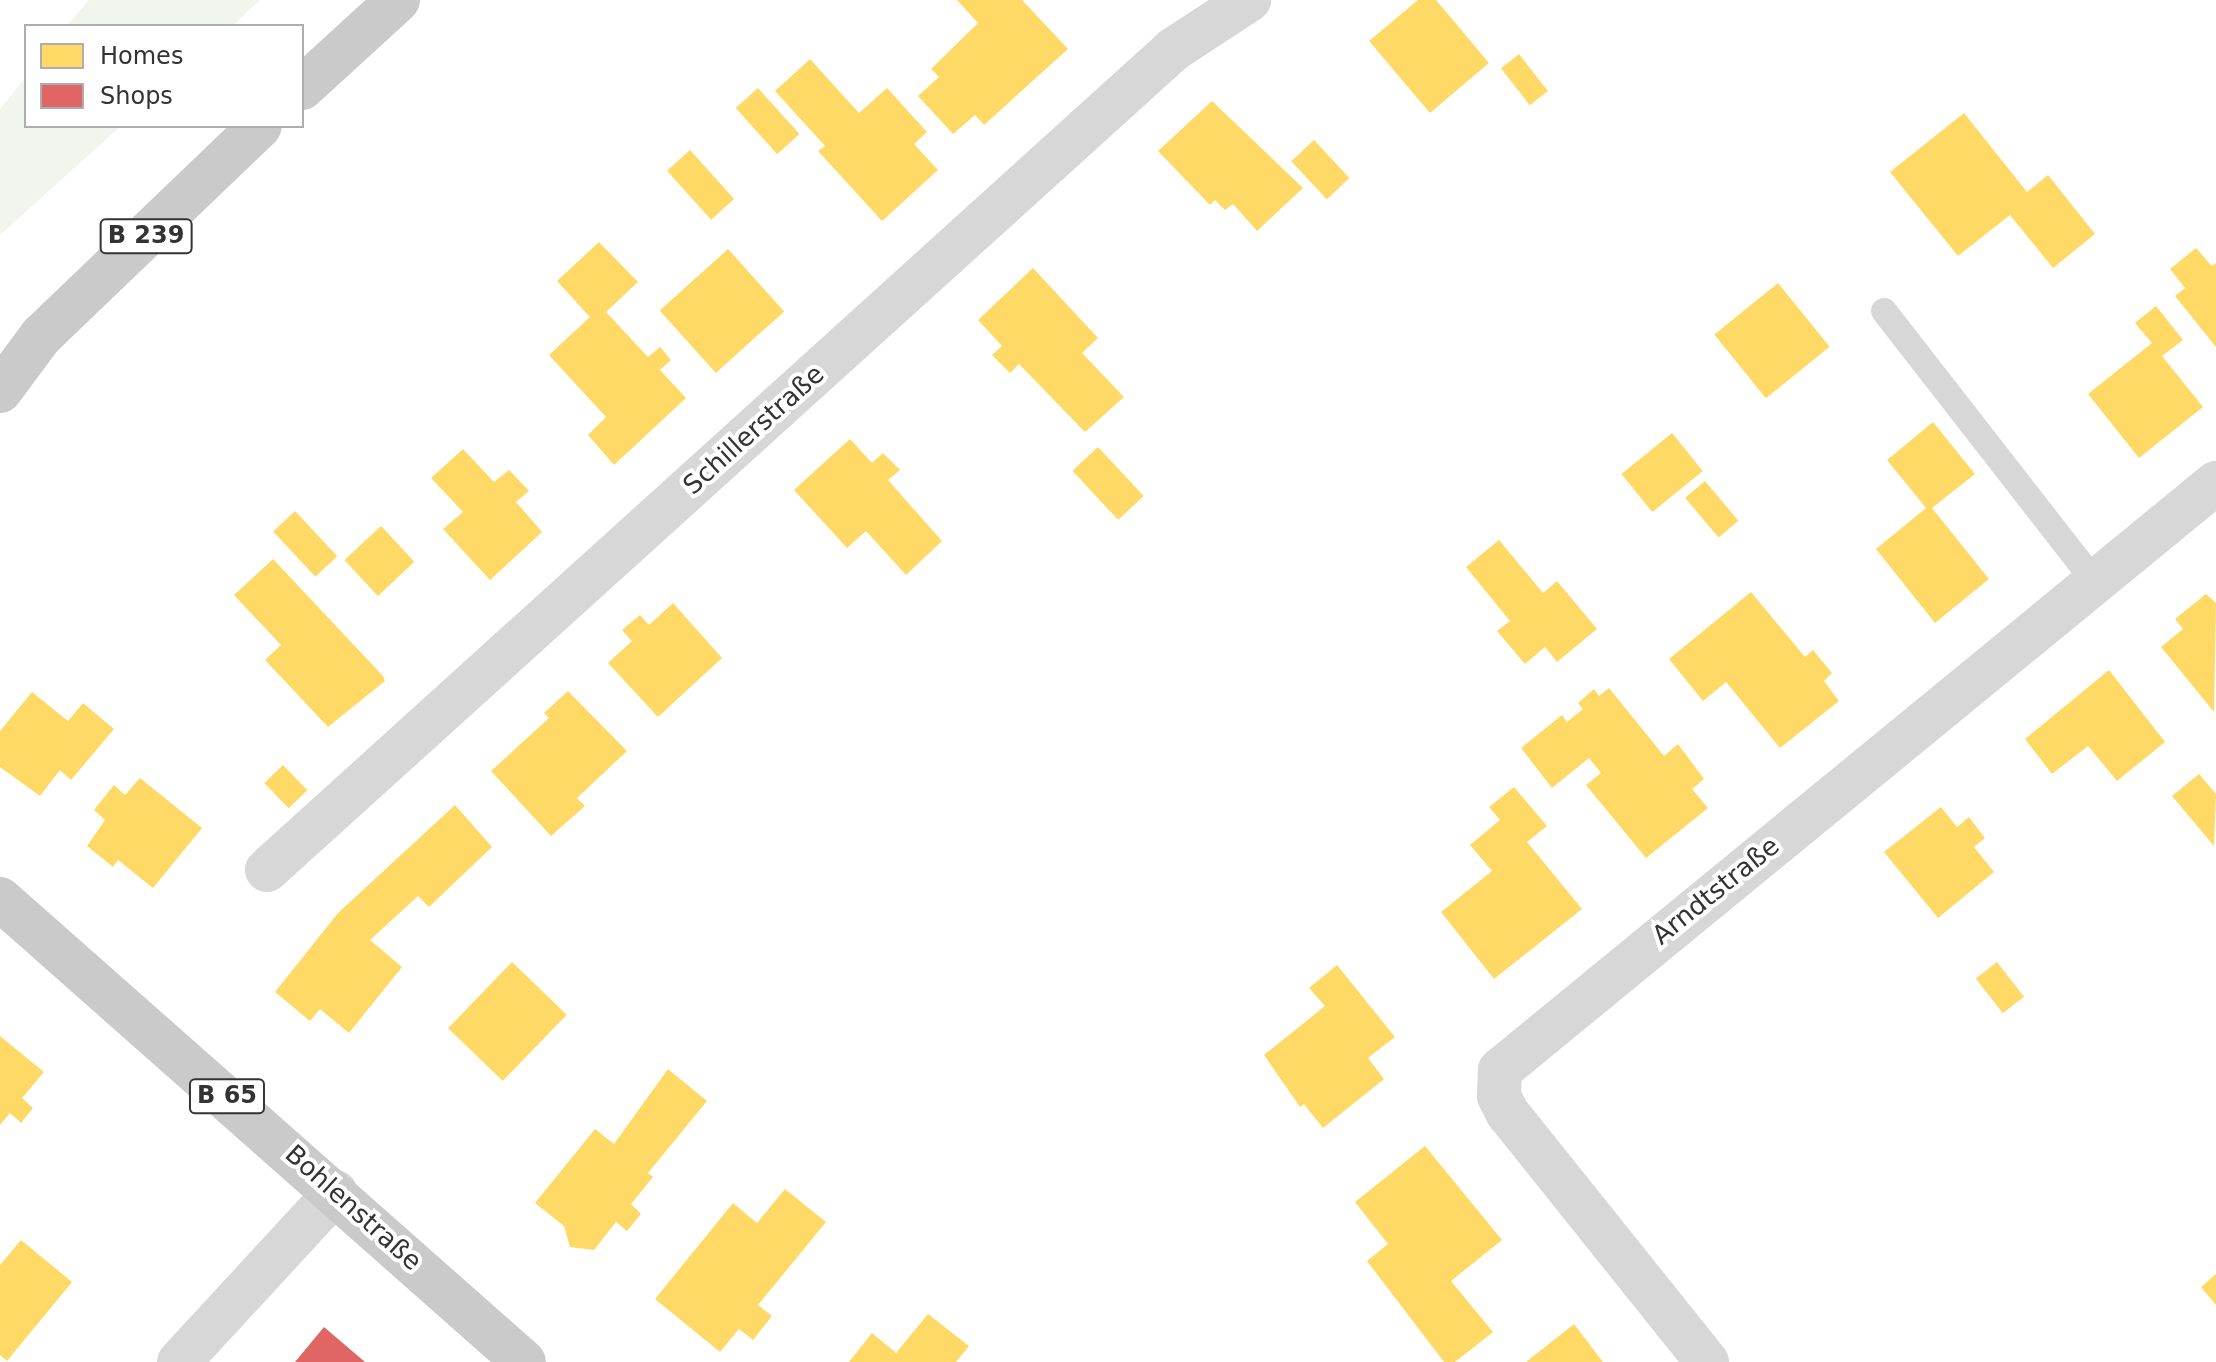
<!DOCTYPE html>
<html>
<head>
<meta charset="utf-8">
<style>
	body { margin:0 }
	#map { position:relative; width:2216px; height:1362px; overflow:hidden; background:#fff; font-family:"DejaVu Sans",sans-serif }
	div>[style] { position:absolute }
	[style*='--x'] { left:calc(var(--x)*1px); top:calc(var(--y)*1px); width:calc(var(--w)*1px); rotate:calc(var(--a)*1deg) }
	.green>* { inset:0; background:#f1f5ed }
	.homes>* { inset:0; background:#ffd966; transform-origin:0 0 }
	.shops>* { inset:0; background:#e06666 }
	.lane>* { height:26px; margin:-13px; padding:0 13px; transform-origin:13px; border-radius:13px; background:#d7d7d7 }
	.street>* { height:44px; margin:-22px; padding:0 22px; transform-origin:22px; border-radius:22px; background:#d7d7d7 }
	.primary>* { height:44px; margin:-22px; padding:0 22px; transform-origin:22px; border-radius:22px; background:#cacaca }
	span { translate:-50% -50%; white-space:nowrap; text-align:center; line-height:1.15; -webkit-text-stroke:8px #fff; paint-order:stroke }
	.shield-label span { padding:2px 6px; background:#fff; border:2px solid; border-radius:6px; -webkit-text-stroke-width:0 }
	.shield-label { font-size:24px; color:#333; font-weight:700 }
	.street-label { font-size:26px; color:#333 }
	.legend { position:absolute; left:24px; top:24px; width:280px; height:104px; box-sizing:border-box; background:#fff; border:2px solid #adadad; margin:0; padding:10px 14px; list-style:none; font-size:24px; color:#333 }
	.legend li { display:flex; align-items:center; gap:16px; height:40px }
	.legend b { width:40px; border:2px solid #adadad }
</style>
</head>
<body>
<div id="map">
	<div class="green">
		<div style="clip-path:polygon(89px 0,260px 0,232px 26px,67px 26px)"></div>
		<div style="clip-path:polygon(26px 77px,26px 126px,121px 126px,0 235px,0 109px)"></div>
	</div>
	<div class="homes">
		<div style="clip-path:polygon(957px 0,1022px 0,1068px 49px,984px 125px,975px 115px,953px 134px,918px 96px,939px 77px,931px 69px,978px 23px)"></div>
		<div style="clip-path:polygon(1418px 0,1436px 0,1489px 63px,1430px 113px,1369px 41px)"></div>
		<div style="left:1519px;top:54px;width:47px;height:23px;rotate:52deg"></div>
		<div style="clip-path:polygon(810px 59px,859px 113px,887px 88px,927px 132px,914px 144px,938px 170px,882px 221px,818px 151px,825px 146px,775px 91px)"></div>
		<div style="left:758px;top:88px;width:62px;height:30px;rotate:48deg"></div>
		<div style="clip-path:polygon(1212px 101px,1303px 188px,1257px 231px,1233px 204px,1225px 210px,1215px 200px,1210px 205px,1158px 151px)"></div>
		<div style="clip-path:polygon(1964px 113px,2027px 192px,2048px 175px,2095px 234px,2053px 268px,2010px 215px,1958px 256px,1890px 172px)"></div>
		<div style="left:1314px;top:140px;width:52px;height:31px;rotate:47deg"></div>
		<div style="left:690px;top:150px;width:66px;height:31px;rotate:48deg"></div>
		<div style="clip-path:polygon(599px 242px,638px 282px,606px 312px,648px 357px,660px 347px,671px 360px,660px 370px,686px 398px,614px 465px,588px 435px,606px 417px,549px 355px,590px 317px,557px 281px)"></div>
		<div style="clip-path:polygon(2196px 248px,2212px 266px,2216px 263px,2216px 347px,2175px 296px,2185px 288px,2170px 269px)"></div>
		<div style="left:728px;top:249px;width:84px;height:92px;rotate:48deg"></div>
		<div style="clip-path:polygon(1033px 268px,1098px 338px,1082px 353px,1124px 397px,1085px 432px,1019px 364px,1010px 373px,992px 355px,1002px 346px,978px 320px)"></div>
		<div style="left:1778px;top:283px;width:82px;height:82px;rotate:51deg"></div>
		<div style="clip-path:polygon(2156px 306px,2183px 340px,2162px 356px,2203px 407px,2139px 458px,2088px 394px,2152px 343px,2135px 323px)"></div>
		<div style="clip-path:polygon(1933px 422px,1975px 474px,1932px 508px,1989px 579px,1935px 623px,1876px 549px,1926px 508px,1887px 460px)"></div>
		<div style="left:1672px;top:433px;width:49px;height:65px;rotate:51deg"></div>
		<div style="clip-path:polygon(850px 439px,872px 463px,883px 453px,900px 470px,888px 480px,942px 541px,906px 575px,866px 531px,847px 548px,794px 490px)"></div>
		<div style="left:1098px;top:447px;width:67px;height:35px;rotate:47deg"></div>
		<div style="clip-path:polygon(463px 449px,494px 482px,509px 470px,529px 491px,516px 502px,542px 532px,490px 580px,443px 529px,463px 512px,431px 478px)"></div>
		<div style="left:1705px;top:481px;width:52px;height:26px;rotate:50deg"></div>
		<div style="left:295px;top:511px;width:62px;height:30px;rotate:47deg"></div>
		<div style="left:381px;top:526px;width:49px;height:50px;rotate:47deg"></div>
		<div style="clip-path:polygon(1499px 540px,1543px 593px,1557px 581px,1597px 629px,1557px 662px,1545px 647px,1525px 664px,1497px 631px,1510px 621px,1466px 567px)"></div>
		<div style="clip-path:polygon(273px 559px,383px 676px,385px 681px,328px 727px,265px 660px,281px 645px,234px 595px)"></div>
		<div style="clip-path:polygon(1751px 592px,1805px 657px,1813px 650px,1832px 673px,1824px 681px,1839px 701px,1780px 748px,1726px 682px,1703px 701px,1669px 659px)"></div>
		<div style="clip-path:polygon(2206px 594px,2216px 603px,2214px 712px,2161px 647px,2183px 629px,2175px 619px)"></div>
		<div style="clip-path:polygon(673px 603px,722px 658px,658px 717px,608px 663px,632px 641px,622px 630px,640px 615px,649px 625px)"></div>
		<div style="clip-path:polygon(2109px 670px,2165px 742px,2117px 781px,2088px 746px,2052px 774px,2025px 739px)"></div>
		<div style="clip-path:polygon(1609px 688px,1664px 756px,1678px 744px,1704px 779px,1692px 789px,1708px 808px,1646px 858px,1586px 785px,1601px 773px,1589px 758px,1552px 788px,1521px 748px,1562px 715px,1567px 722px,1583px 709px,1578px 703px,1594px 689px,1599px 696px)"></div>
		<div style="clip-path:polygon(568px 691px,627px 751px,577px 798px,585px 806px,551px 836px,491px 771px,549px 718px,544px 713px)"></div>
		<div style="clip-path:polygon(32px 692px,68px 721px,83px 703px,114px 729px,71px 780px,60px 770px,40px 796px,0 767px,0 731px)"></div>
		<div style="left:283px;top:765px;width:35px;height:26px;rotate:46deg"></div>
		<div style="clip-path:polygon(2199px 774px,2216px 794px,2214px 846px,2172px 796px)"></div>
		<div style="clip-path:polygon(140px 778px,202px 828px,153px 888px,118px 860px,113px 867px,87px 846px,105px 820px,94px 810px,114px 785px,125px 795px)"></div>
		<div style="clip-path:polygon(1514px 787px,1547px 826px,1527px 842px,1582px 909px,1494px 979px,1441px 912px,1492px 871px,1470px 845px,1500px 820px,1489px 807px)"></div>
		<div style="clip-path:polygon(455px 805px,492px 847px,429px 907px,418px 896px,370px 940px,402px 967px,349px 1033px,320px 1009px,310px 1021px,275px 992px,338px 913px)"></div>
		<div style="clip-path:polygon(1941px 807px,1957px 827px,1969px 817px,1985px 838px,1974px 847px,1994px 872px,1938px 918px,1884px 852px)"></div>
		<div style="left:512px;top:962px;width:76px;height:92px;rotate:44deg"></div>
		<div style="left:1997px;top:962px;width:44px;height:27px;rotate:52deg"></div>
		<div style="clip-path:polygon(1337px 965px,1395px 1037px,1368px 1058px,1384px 1079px,1323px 1128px,1304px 1104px,1300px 1107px,1264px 1055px,1325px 1006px,1309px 988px)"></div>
		<div style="clip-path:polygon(0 1036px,44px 1072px,22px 1098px,33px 1108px,21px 1123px,10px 1113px,0 1125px)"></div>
		<div style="clip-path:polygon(668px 1069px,707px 1101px,648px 1173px,653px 1177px,631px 1204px,641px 1214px,627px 1231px,616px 1222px,594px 1250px,570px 1247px,564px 1226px,535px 1203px,595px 1129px,614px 1144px)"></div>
		<div style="clip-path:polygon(1425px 1146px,1502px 1240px,1451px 1281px,1493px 1332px,1455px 1362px,1444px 1362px,1367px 1261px,1388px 1244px,1355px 1202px)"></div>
		<div style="clip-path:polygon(785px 1189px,826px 1222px,758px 1305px,772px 1316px,753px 1340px,739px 1329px,720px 1352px,655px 1299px,733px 1203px,757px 1223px)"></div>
		<div style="clip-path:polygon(21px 1240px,72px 1282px,7px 1361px,0 1355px,0 1265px)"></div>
		<div style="clip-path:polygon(2216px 1274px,2216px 1305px,2201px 1287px)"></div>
		<div style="clip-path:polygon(928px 1314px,969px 1346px,956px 1362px,849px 1362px,872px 1333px,896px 1353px)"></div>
		<div style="clip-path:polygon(1574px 1324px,1603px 1362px,1526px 1362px)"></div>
	</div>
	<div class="shops">
		<div style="clip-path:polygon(324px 1327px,365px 1362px,295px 1362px)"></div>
	</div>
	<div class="lane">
		<div style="--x:1884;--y:311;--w:345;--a:52.1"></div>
	</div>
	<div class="street">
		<div style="--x:267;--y:870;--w:1223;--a:-42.15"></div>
		<div style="--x:1174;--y:49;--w:90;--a:-33.2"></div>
		<div style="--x:179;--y:1362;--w:231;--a:-47.3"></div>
		<div style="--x:1707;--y:1362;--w:318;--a:-128.7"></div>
		<div style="--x:1508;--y:1114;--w:20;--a:-117"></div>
		<div style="--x:1499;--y:1096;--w:26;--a:-88"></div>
		<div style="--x:1500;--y:1070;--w:926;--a:-39.35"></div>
	</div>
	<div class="primary">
		<div style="--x:302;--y:88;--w:130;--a:-42.5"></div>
		<div style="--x:0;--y:391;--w:69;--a:-53.3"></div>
		<div style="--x:41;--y:336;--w:303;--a:-43.8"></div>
		<div style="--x:0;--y:899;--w:699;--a:41.46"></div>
	</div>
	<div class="shield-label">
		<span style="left:146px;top:236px">B 239</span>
		<span style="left:227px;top:1096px">B 65</span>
	</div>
	<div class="street-label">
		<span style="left:754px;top:430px;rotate:-42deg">Schillerstraße</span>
		<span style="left:1716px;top:891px;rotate:-39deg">Arndtstraße</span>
		<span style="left:353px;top:1208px;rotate:42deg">Bohlenstraße</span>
	</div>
	<ul class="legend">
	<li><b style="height:22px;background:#ffd966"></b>Homes</li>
	<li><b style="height:22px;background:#e06666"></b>Shops</li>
	</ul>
</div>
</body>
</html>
